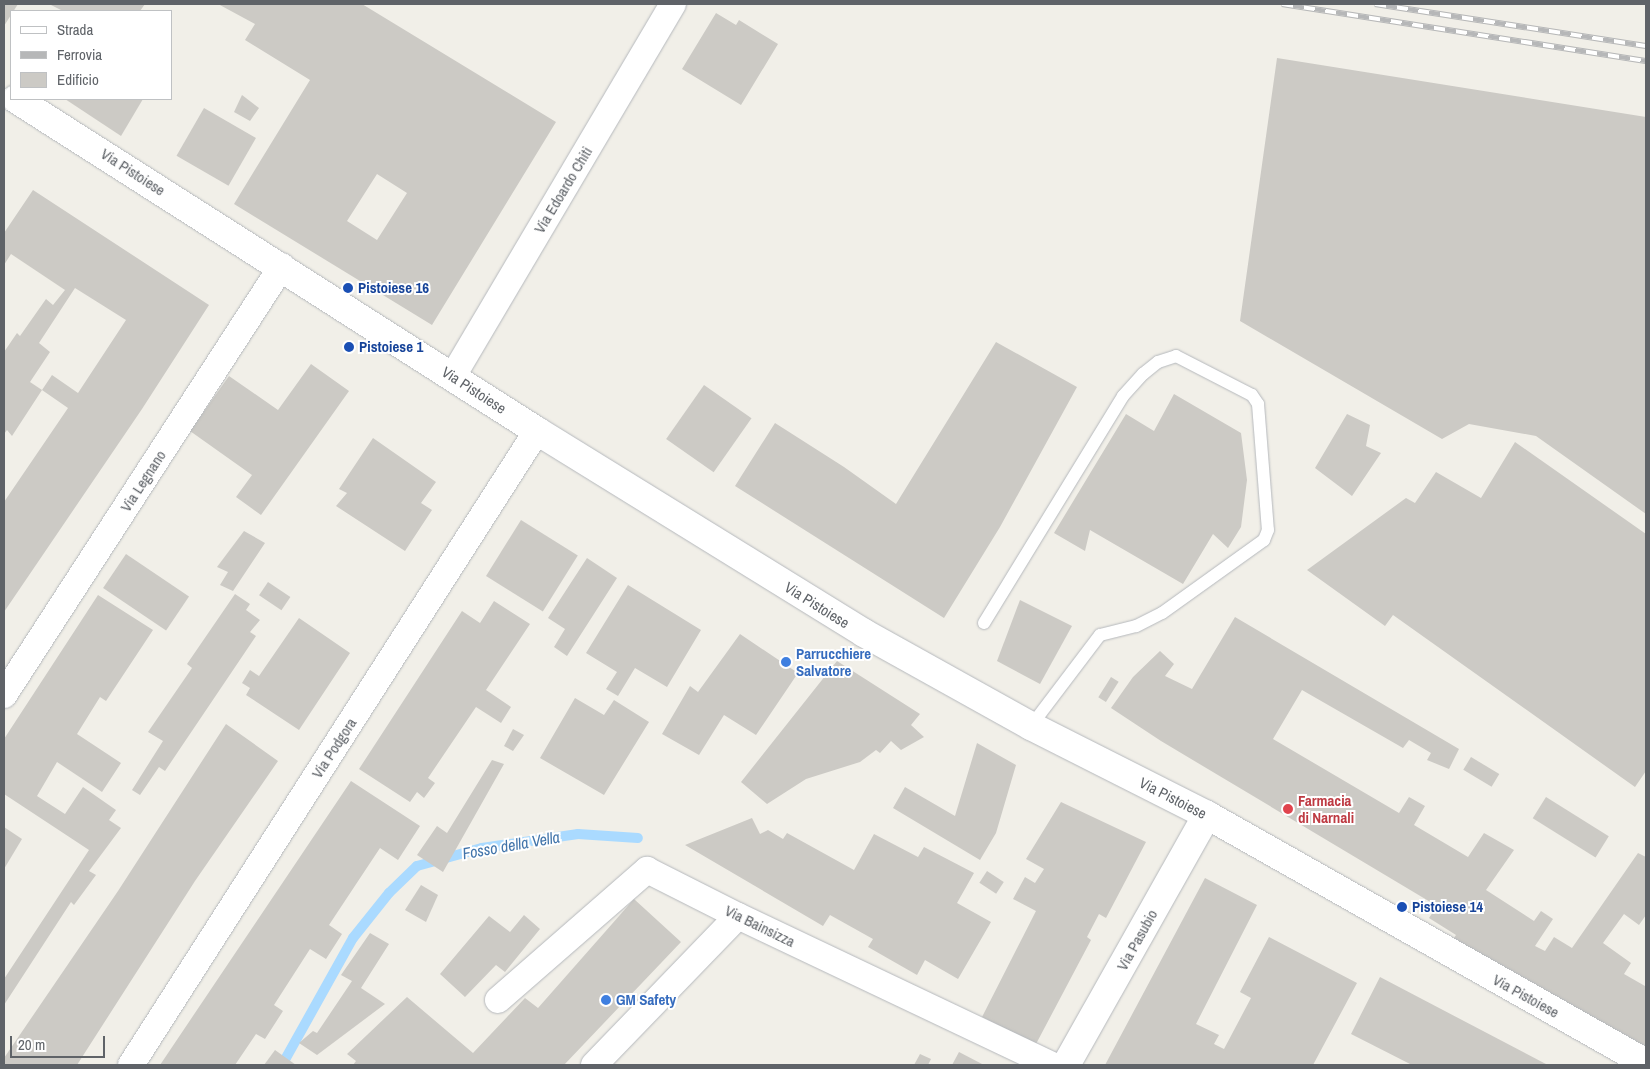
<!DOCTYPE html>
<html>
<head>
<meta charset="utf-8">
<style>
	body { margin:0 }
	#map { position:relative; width:1650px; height:1069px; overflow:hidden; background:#f1efe8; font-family:"Archivo Narrow",sans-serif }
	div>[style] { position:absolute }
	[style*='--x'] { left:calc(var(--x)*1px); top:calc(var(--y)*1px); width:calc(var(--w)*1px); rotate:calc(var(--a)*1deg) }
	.stream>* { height:10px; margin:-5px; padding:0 5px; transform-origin:5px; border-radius:5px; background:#aadaff }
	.building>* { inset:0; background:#cccac5; transform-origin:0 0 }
	.roads { filter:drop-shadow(0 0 1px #b5b8bc) drop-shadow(0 0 1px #b5b8bc) }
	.service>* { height:12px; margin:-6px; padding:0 6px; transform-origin:6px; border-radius:6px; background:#fff }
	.minor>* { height:26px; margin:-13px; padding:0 13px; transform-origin:13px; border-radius:13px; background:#fff }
	.tertiary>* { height:28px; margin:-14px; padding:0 14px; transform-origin:14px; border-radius:14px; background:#fff }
	.secondary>* { height:28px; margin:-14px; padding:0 14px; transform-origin:14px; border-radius:14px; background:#fff }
	.rail>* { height:5.5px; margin-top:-2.75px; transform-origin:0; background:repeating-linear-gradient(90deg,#fff 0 11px,#b6b7b8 0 22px); box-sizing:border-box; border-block:1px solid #b6b7b8 }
	.dots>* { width:14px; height:14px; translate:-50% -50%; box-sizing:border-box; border:2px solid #fff; border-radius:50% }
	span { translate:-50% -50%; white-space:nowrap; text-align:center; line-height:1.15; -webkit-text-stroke:4px #fff; paint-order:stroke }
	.street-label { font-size:15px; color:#5f6368 }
	.transit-label { font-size:15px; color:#164399; font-weight:700 }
	.left { translate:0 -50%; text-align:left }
	.shop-label { font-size:15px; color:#366cbe; font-weight:700 }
	.health-label { font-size:15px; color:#be3a42; font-weight:700 }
	.water-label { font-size:16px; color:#4174aa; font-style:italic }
	.frame { position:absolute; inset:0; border:5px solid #5f6368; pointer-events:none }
	.legend { position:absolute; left:10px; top:10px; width:162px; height:90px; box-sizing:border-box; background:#fff; border:1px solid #bfc1c3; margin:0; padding:6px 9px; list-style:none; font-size:15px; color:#5f6368 }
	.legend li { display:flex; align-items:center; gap:10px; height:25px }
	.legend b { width:25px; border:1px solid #bfc1c3 }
	.scale { position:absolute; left:10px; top:1036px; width:95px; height:22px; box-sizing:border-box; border:2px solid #5f6368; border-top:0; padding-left:6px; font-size:15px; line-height:18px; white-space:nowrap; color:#5f6368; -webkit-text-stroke:4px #fff; paint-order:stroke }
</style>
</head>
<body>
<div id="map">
	<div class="stream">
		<div style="--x:282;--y:1065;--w:145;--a:-60.8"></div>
		<div style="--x:353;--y:938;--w:58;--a:-51.3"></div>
		<div style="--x:389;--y:893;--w:39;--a:-44"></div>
		<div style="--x:417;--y:866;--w:67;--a:-15.5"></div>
		<div style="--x:482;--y:848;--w:97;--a:-8.3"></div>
		<div style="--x:578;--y:834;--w:60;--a:3.8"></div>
	</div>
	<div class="building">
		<div style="clip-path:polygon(4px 4px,18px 4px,4px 26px)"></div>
		<div style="clip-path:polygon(49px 4px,145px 4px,140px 11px,63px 11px)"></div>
		<div style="clip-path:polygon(evenodd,218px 4px,362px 4px,556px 122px,432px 325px,234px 204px,310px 80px,245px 40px,255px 24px,218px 4px,377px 174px,407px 193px,377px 240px,347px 221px,377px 174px)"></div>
		<div style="clip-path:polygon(716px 13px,736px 25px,739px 20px,778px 44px,741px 105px,682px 69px)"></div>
		<div style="clip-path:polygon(1277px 58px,1646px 117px,1646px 514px,1536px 436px,1469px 424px,1442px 439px,1240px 321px)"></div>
		<div style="clip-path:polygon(242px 95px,259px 108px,250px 121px,234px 112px)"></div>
		<div style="clip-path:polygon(65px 99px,143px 99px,121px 136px)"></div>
		<div style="left:204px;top:108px;width:60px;height:55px;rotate:30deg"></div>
		<div style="clip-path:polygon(33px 190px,209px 305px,142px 409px,4px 612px,4px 502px,68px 408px,42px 390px,52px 375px,78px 393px,126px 320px,75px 288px,39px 343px,50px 352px,30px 382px,42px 390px,12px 436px,7px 430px,4px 434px,4px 352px,17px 333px,20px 336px,46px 299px,53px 305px,65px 290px,11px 254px,4px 265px,4px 233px)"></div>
		<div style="clip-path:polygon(996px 342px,1077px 387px,1000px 527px,944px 618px,735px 486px,775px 423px,844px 467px,896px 504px)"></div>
		<div style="clip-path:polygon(311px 364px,349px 391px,261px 515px,236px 497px,252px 475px,190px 431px,229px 376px,278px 410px)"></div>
		<div style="left:704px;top:385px;width:58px;height:66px;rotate:35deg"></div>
		<div style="clip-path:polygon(1174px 394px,1241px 433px,1247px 480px,1241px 527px,1228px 548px,1213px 534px,1183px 584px,1090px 530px,1085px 551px,1054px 533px,1126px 414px,1154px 431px)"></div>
		<div style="clip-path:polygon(1347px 414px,1370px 425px,1366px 446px,1381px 453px,1352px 496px,1315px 468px)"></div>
		<div style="clip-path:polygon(373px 438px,436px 482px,421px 503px,432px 510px,405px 551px,336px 506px,347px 493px,339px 489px)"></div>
		<div style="clip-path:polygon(1515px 442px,1646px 534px,1646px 771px,1635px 787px,1393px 615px,1385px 626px,1307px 570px,1406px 498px,1415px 503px,1436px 472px,1481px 498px)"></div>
		<div style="left:521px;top:520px;width:67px;height:66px;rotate:32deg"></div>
		<div style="clip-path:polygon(244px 531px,265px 543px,233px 591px,220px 585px,228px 572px,217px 567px)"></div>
		<div style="left:126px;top:554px;width:76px;height:41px;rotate:34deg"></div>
		<div style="clip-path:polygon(587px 558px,617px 578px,567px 656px,554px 647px,565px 629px,548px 618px)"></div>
		<div style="left:268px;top:582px;width:27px;height:16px;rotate:34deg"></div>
		<div style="clip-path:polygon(628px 585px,701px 630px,667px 687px,635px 668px,618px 696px,606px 689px,617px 672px,586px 653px)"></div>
		<div style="clip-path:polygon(235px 594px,250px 604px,246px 610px,260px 620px,250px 632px,256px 636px,165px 771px,159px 767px,140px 795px,132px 790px,163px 741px,148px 732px,192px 668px,187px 664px)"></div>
		<div style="clip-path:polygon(98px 595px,153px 630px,106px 701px,100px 697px,77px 734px,121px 763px,102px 792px,57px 762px,37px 796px,65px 814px,83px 787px,116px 810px,109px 820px,121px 828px,89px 871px,96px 875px,74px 905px,71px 902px,4px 1005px,4px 979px,89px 850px,4px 794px,4px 739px)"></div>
		<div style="clip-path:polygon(1020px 600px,1072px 626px,1040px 684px,997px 661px)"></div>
		<div style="clip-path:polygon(494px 601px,530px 624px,486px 690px,511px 707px,501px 723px,476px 707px,428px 778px,435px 783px,424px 798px,417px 792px,410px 802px,359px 769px,462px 611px,480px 623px)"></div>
		<div style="clip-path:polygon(1235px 617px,1459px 749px,1449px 769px,1427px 760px,1431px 753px,1409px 740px,1403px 748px,1302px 690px,1273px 739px,1399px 813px,1409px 797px,1425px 806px,1414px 825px,1468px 857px,1484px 833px,1514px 850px,1486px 890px,1534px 921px,1541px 911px,1553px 919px,1535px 946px,1545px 951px,1554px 937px,1572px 948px,1638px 853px,1646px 857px,1646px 915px,1639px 925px,1624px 914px,1603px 943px,1631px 963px,1624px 974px,1645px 986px,1646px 984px,1646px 1053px,1452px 941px,1456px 935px,1429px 918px,1437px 906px,1161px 741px,1111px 708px,1133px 677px,1160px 651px,1174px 664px,1165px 676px,1192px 689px)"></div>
		<div style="clip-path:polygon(299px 618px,350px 653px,299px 730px,246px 695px,250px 688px,242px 683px,250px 670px,259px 676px)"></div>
		<div style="clip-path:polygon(740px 634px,798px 673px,756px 735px,724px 715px,699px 755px,662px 734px,690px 686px,698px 692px)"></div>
		<div style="clip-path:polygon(837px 661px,920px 714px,911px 725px,924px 737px,901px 750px,891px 741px,880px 753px,876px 750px,860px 762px,806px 779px,767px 804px,741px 782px)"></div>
		<div style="left:1111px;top:677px;width:9px;height:24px;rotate:32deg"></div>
		<div style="clip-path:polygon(575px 698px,604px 715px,614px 700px,649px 722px,604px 795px,540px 758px)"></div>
		<div style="clip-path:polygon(226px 724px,278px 761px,195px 881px,77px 1065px,4px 1065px,4px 1058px,118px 891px)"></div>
		<div style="clip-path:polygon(513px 729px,524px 735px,513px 751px,504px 746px)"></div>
		<div style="clip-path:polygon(977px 743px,1016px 765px,996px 833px,980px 860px,893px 808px,905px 787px,955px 816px)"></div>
		<div style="left:1471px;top:757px;width:33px;height:15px;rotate:31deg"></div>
		<div style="clip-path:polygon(492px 760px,504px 764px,443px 872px,417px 855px,437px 826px,447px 833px)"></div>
		<div style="clip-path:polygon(351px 781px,420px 826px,398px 860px,380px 848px,329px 925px,342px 934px,326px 959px,310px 949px,274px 1005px,283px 1011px,265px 1039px,256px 1034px,235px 1065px,160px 1065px)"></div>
		<div style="left:1546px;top:797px;width:74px;height:25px;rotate:32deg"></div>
		<div style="clip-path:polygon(1061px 802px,1146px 842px,1106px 918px,1099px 914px,1087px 937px,1091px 940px,1036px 1044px,982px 1017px,1036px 911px,1013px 899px,1025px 877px,1035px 883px,1044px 869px,1026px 859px)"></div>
		<div style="clip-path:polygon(752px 818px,760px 834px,768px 830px,783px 839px,787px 833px,854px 870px,874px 834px,918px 857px,924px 847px,974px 873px,957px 903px,991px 922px,958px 979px,925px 960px,917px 975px,868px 947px,873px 939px,830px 915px,823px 926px,685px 845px)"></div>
		<div style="clip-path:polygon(4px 827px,22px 839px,4px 869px)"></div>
		<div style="left:987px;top:871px;width:20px;height:14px;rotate:33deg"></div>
		<div style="clip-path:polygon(1205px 878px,1257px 905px,1196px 1024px,1219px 1035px,1214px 1044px,1224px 1049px,1251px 998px,1240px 992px,1269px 937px,1357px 983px,1313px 1065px,1105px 1065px)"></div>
		<div style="clip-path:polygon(421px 885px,438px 895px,426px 922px,405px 910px)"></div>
		<div style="clip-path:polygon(634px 899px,681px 942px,564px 1065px,353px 1065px,356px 1061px,347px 1054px,407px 997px,473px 1053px,525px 998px,538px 1008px)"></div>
		<div style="clip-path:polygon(524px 915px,540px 929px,505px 972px,496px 965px,465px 997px,440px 974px,489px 916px,510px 932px)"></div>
		<div style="clip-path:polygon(370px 933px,389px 944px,361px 988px,385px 1004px,317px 1055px,299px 1043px,313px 1031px,317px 1033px,352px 981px,341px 975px)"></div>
		<div style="clip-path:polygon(1380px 977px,1544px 1063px,1548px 1065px,1412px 1065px,1351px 1034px)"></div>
		<div style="clip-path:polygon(275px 1050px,296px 1065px,264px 1065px)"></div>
		<div style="clip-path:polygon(959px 1052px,984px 1065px,952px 1065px)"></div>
		<div style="clip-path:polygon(920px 1054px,931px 1059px,928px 1065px,914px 1065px)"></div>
	</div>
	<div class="roads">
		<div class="service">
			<div style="--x:984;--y:623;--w:266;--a:-58.5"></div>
			<div style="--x:1123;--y:396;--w:30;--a:-48"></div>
			<div style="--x:1143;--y:374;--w:19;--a:-39"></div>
			<div style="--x:1158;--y:362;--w:19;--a:-18"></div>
			<div style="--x:1176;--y:356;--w:85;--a:27.2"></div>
			<div style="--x:1252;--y:395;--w:11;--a:56"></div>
			<div style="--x:1258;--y:404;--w:126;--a:85.5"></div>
			<div style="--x:1268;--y:530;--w:11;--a:112"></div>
			<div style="--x:1264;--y:540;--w:125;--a:144.4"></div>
			<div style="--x:1162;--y:613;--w:29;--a:153"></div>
			<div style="--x:1136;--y:626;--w:37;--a:166"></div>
			<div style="--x:1100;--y:635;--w:114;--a:127.2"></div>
		</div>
		<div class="minor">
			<div style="--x:453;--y:376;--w:432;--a:-59.4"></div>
			<div style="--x:4;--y:695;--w:511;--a:-57.06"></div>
			<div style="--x:498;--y:1000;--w:198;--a:-41.1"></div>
			<div style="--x:647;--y:870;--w:102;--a:26.8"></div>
			<div style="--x:738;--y:916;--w:348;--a:25.4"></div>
			<div style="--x:131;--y:1065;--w:753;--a:-57.37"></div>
			<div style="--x:594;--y:1065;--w:207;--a:-46"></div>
		</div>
		<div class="tertiary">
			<div style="--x:1066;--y:1065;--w:287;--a:-60.6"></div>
		</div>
		<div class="secondary">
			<div style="--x:16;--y:99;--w:618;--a:32.51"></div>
			<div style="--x:537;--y:431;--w:384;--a:31.7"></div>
			<div style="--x:864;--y:633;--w:191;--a:29.1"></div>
			<div style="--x:1031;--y:726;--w:197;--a:26.8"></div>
			<div style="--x:1207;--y:815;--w:504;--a:29.46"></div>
		</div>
	</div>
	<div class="rail">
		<div style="--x:1282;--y:4;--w:368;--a:8.9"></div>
		<div style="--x:1375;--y:4;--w:274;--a:8.8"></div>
	</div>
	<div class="dots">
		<div style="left:348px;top:288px;background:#1a4fb4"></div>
		<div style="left:349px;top:347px;background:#1a4fb4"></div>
		<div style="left:786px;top:662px;background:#3f7fe0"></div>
		<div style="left:1288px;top:809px;background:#e0444e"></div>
		<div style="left:1402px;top:907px;background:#1a4fb4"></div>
		<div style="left:606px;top:1000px;background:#3f7fe0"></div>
	</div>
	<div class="street-label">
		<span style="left:133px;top:172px;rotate:33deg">Via Pistoiese</span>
		<span style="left:563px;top:190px;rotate:-59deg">Via Edoardo Chiti</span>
		<span style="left:474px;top:390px;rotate:33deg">Via Pistoiese</span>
		<span style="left:143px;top:481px;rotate:-57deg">Via Legnano</span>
		<span style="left:817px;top:605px;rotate:32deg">Via Pistoiese</span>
		<span style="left:334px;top:748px;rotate:-57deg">Via Podgora</span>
		<span style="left:1173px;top:798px;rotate:27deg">Via Pistoiese</span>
		<span style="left:760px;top:926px;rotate:26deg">Via Bainsizza</span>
		<span style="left:1137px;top:940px;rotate:-61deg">Via Pasubio</span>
		<span style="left:1526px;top:996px;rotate:29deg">Via Pistoiese</span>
	</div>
	<div class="transit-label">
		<span class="left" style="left:358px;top:288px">Pistoiese 16</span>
		<span class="left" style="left:359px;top:347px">Pistoiese 1</span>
		<span class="left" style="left:1412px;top:907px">Pistoiese 14</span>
	</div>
	<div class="shop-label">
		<span class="left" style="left:796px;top:662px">Parrucchiere<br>Salvatore</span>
		<span class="left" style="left:616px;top:1000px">GM Safety</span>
	</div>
	<div class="health-label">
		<span class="left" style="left:1298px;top:809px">Farmacia<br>di Narnali</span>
	</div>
	<div class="water-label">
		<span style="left:511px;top:845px;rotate:-10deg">Fosso della Vella</span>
	</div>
	<div class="frame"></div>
	<ul class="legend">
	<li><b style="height:6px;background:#fff"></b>Strada</li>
	<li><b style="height:6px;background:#b6b7b8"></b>Ferrovia</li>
	<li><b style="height:14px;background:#cccac5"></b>Edificio</li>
	</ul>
	<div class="scale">20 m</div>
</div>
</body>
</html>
